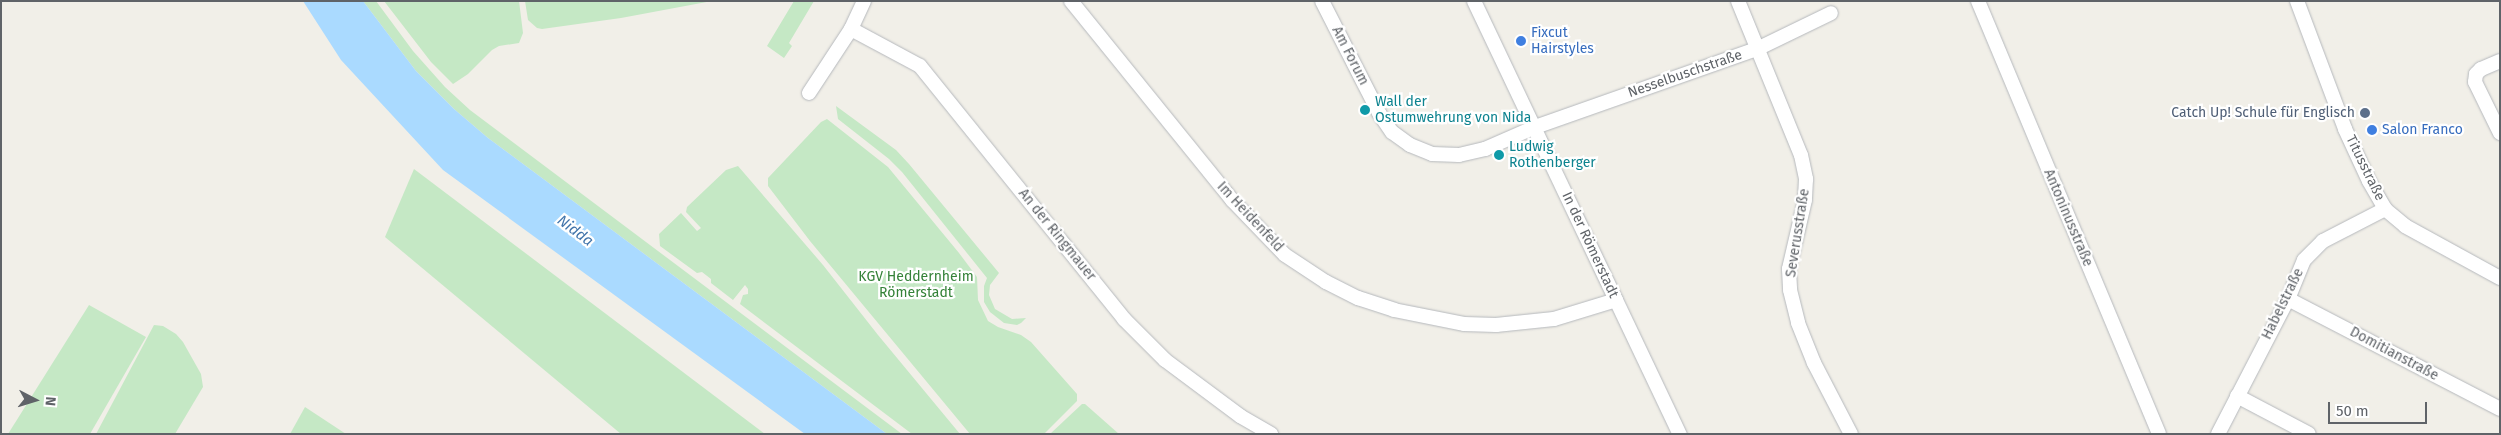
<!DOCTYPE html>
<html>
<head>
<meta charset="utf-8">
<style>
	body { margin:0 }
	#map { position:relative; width:2501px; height:435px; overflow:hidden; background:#f1efe8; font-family:"Fira Sans",sans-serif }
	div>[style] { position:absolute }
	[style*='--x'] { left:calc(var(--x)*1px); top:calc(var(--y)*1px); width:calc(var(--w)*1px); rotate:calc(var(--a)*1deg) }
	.green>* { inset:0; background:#c5e8c5 }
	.water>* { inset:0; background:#aadaff }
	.roads { filter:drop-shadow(0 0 1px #b5b8bc) drop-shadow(0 0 1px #b5b8bc) }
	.minor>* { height:14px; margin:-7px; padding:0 7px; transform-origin:7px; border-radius:7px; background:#fff }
	.dots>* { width:14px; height:14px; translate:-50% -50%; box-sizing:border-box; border:2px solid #fff; border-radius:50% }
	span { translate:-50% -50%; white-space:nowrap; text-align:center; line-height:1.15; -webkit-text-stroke:4.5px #fff; paint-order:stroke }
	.shop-label { font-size:14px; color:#366cbe }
	.left { translate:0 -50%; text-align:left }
	.street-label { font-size:14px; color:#5f6368 }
	.culture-label { font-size:14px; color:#0d838f }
	.service-label { font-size:14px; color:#4e5e75 }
	.right { translate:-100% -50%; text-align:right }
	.park-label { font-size:14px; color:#348238 }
	.water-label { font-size:15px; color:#4174aa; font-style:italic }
	.frame { position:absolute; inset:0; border:2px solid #5f6368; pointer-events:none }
	.north { position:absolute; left:10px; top:375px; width:50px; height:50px; -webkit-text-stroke:4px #fff; paint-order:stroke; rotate:95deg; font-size:14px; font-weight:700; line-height:20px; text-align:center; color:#5f6368 }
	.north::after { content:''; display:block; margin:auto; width:18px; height:22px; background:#5f6368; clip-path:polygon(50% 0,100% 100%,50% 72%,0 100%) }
	.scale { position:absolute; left:2328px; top:402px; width:99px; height:22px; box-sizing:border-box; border:2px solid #5f6368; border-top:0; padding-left:6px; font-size:15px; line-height:18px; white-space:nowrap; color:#5f6368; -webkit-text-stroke:4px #fff; paint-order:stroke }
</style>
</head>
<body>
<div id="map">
	<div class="green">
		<div style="clip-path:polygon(363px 1px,376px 1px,413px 51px,445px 87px,470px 110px,902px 434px,887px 434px,488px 138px,454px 109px,416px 71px)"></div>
		<div style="clip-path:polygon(384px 1px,519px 1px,523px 33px,519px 43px,499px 46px,492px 50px,468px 74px,453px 84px,431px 62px)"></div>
		<div style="clip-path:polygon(525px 1px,712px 1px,621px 18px,542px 29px,537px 28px,528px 20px)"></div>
		<div style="clip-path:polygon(794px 1px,814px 1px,789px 43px,792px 46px,784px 58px,767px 46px)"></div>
		<div style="clip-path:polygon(836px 106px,896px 150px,909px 164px,999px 273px,990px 285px,989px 295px,995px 309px,1012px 319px,1026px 318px,1021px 323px,1017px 325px,1004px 323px,990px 312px,984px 302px,984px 286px,987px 278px,902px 172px,889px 159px,838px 119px)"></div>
		<div style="clip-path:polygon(827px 119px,888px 167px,959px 253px,977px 277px,978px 300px,988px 321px,998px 327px,1021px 335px,1031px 342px,1077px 394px,1077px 401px,1044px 434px,970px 434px,810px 241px,768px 186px,768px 178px,821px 122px)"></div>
		<div style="clip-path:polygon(738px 166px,823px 265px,878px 335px,960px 434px,912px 434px,740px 304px,743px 295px,748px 294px,748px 289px,745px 285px,733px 300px,711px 283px,711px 279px,702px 272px,697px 273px,660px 246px,659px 234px,681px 213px,697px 231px,701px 228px,686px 212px,687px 207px,726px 170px)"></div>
		<div style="clip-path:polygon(414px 169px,765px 434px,621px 434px,385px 237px)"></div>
		<div style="clip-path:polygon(89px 305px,146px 337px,90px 434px,8px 434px)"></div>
		<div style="clip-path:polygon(154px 325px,163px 326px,176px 334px,183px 342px,201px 374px,203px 387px,175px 434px,96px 434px)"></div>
		<div style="clip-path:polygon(1082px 404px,1085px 404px,1119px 434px,1050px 434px)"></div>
		<div style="clip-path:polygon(305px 407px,346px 434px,290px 434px)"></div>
	</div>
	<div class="water">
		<div style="clip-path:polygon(303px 1px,363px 1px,416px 71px,454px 109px,488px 138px,887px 434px,805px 434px,443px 170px,341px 60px)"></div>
	</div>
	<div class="roads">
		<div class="minor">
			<div style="--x:1071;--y:1;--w:256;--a:51"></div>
			<div style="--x:1232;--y:200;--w:76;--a:46.1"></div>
			<div style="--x:1285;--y:255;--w:49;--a:33.4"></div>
			<div style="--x:1326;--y:282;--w:36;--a:27"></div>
			<div style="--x:1358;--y:298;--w:38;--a:18"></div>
			<div style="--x:1394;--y:310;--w:71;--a:11.3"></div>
			<div style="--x:1464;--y:324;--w:32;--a:2"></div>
			<div style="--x:1496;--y:325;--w:58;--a:-5.9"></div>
			<div style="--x:1554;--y:319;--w:65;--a:-17"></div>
			<div style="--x:1322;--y:1;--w:126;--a:63"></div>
			<div style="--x:1379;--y:113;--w:23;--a:56"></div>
			<div style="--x:1392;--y:132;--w:22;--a:36"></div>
			<div style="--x:1410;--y:145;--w:24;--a:22"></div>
			<div style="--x:1432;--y:154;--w:27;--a:2"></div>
			<div style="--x:1459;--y:155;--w:27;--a:-13"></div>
			<div style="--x:1485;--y:149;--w:55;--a:-23.7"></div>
			<div style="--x:1535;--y:127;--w:235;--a:-19.4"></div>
			<div style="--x:1757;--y:49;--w:82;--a:-25.9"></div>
			<div style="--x:1474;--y:1;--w:480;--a:64.6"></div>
			<div style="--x:1738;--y:1;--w:166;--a:67.8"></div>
			<div style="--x:1801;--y:155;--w:25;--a:78"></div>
			<div style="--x:1806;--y:179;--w:21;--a:93"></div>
			<div style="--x:1805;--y:200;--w:71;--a:103.1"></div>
			<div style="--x:1789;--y:269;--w:21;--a:87"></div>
			<div style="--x:1790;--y:290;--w:34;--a:76"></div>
			<div style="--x:1798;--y:323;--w:43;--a:68.2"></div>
			<div style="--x:1814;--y:363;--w:80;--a:62.5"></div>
			<div style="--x:1978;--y:1;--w:469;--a:67.3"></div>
			<div style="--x:2297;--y:1;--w:137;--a:69.4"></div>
			<div style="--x:2345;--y:129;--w:57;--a:65.2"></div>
			<div style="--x:2369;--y:181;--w:32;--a:60"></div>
			<div style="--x:2385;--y:209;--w:26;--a:40"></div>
			<div style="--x:2405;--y:226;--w:108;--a:28.7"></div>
			<div style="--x:851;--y:29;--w:78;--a:28.2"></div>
			<div style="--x:920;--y:66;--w:325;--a:51.1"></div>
			<div style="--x:1124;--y:319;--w:58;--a:45"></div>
			<div style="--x:1165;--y:360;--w:94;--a:36.7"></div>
			<div style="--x:1240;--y:416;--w:36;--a:30"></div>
			<div style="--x:2500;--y:61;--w:21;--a:157"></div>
			<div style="--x:2481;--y:69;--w:7;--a:135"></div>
			<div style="--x:2476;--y:74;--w:8;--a:97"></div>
			<div style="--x:2475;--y:82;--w:57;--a:63.9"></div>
			<div style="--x:809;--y:93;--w:77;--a:-56.7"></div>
			<div style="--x:851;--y:29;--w:31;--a:-65"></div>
			<div style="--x:2288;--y:299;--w:239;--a:27.4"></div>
			<div style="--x:2237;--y:396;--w:81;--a:27.8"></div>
			<div style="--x:2218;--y:434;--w:152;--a:-62.6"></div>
			<div style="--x:2288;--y:299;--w:42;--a:-67.7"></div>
			<div style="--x:2304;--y:260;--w:27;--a:-45"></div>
			<div style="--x:2323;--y:241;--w:70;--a:-27.3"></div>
		</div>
	</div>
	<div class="dots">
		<div style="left:1521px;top:41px;background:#3f7fe0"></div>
		<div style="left:1365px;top:110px;background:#0f9aa8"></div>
		<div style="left:2365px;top:113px;background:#5c6f8a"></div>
		<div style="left:2372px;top:130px;background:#3f7fe0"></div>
		<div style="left:1499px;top:155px;background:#0f9aa8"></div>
	</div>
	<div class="shop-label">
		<span class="left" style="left:1531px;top:41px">Fixcut<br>Hairstyles</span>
		<span class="left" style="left:2382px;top:130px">Salon Franco</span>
	</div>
	<div class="street-label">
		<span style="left:1350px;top:56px;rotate:63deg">Am Forum</span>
		<span style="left:1685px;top:74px;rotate:-19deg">Nesselbuschstraße</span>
		<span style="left:2365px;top:168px;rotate:64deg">Titusstraße</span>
		<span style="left:1250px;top:217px;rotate:47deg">Im Heidenfeld</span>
		<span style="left:2068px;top:218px;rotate:67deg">Antoninusstraße</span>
		<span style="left:1798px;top:233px;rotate:-81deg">Severusstraße</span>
		<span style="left:1057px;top:235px;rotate:51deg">An der Ringmauer</span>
		<span style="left:1590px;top:245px;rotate:65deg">In der Römerstadt</span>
		<span style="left:2283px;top:304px;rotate:-64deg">Habelstraße</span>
		<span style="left:2394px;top:354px;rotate:28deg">Domitianstraße</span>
	</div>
	<div class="culture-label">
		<span class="left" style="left:1375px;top:110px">Wall der<br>Ostumwehrung von Nida</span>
		<span class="left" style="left:1509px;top:155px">Ludwig<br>Rothenberger</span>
	</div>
	<div class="service-label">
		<span class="right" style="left:2355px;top:113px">Catch Up! Schule für Englisch</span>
	</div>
	<div class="park-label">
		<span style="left:916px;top:285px">KGV Heddernheim<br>Römerstadt</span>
	</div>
	<div class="water-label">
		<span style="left:575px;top:231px;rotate:37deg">Nidda</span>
	</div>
	<div class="frame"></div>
	<div class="north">N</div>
	<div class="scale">50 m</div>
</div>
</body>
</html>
